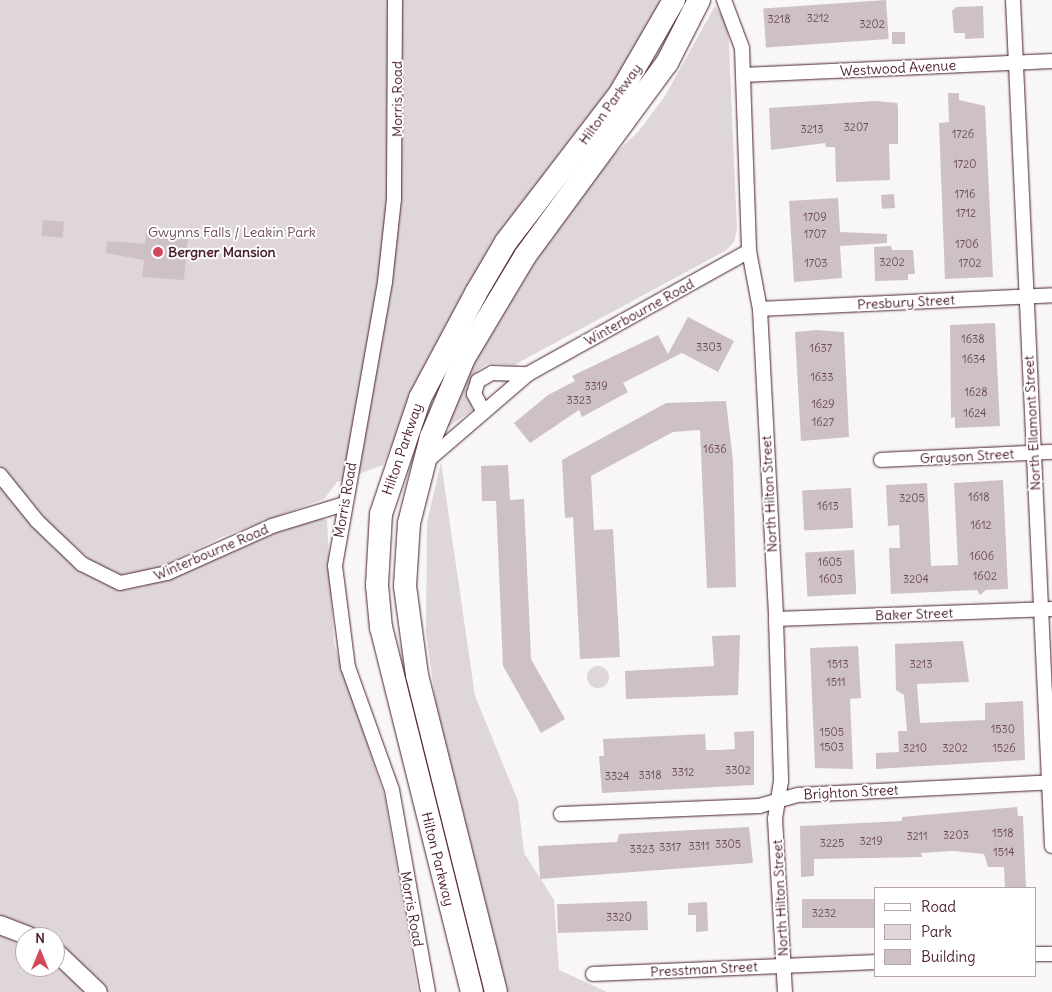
<!DOCTYPE html>
<html>
<head>
<meta charset="utf-8">
<style>
	body { margin:0 }
	#map { position:relative; width:1052px; height:992px; overflow:hidden; background:#f8f6f7; font-family:Delius,sans-serif }
	div>[style] { position:absolute }
	[style*='--x'] { left:calc(var(--x)*1px); top:calc(var(--y)*1px); width:calc(var(--w)*1px); rotate:calc(var(--a)*1deg) }
	.green>* { inset:0; background:#ded6d9 }
	.round { border-radius:50% }
	.building>* { inset:0; background:#cdc1c4; transform-origin:0 0 }
	.roads { filter:drop-shadow(0 0 1px #4a1f2b) drop-shadow(0 0 1px #4a1f2b) }
	.minor>* { height:14px; margin:-7px; padding:0 7px; transform-origin:7px; border-radius:7px; background:#fff }
	.tertiary>* { height:18px; margin:-9px; padding:0 9px; transform-origin:9px; border-radius:9px; background:#fff }
	.primary>* { height:22px; margin:-11px; padding:0 11px; transform-origin:11px; border-radius:11px; background:#fff }
	.dots>* { width:14px; height:14px; translate:-50% -50%; box-sizing:border-box; border:2px solid #fff; border-radius:50% }
	span { translate:-50% -50%; white-space:nowrap; text-align:center; line-height:1.15; -webkit-text-stroke:4px #fff; paint-order:stroke }
	.number-label { font-size:11px; color:#6b4851 }
	.number-label span { -webkit-text-stroke-width:0 }
	.street-label { font-size:14px; color:#4a1f2b }
	.park-label { font-size:14px; color:#6f4d56 }
	.poi-label { font-size:14px; color:#4a1f2b; font-weight:700 }
	.left { translate:0 -50%; text-align:left }
	.legend { position:absolute; left:874px; top:887px; width:162px; height:90px; box-sizing:border-box; background:#fff; border:1px solid #b7a5aa; margin:0; padding:6px 9px; list-style:none; font-size:15px; color:#4a1f2b }
	.legend li { display:flex; align-items:center; gap:10px; height:25px }
	.legend b { width:25px; border:1px solid #b7a5aa }
	.north { position:absolute; left:15px; top:927px; width:50px; height:50px; box-sizing:border-box; background:#fff; border:1px solid #b7a5aa; border-radius:50%; rotate:0deg; font-size:14px; font-weight:700; line-height:20px; text-align:center; color:#4a1f2b }
	.north::after { content:''; display:block; margin:auto; width:18px; height:22px; background:#d1495b; clip-path:polygon(50% 0,100% 100%,50% 72%,0 100%) }
</style>
</head>
<body>
<div id="map">
	<div class="green">
		<div style="clip-path:polygon(0 0,662px 0,622px 73px,479px 267px,430px 355px,383px 465px,337px 482px,324px 499px,222px 537px,153px 571px,126px 577px,96px 565px,32px 509px,0 468px)"></div>
		<div style="clip-path:polygon(715px 6px,728px 23px,737px 229px,734px 242px,725px 251px,514px 365px,487px 364px,477px 371px,468px 386px,473px 410px,444px 430px,488px 332px,528px 265px,599px 169px,638px 132px,665px 96px)"></div>
		<div style="clip-path:polygon(441px 462px,475px 696px,518px 801px,524px 853px,554px 900px,559px 970px,607px 992px,505px 992px,439px 727px,426px 633px,427px 522px)"></div>
		<div style="clip-path:polygon(0 482px,85px 569px,123px 590px,144px 586px,287px 526px,317px 518px,327px 520px,334px 643px,385px 798px,418px 992px,106px 992px,55px 943px,55px 937px,0 920px)"></div>
		<div class="round" style="left:587px;top:666px;width:22px;height:22px"></div>
		<div style="clip-path:polygon(0 931px,25px 941px,25px 967px,55px 967px,55px 957px,92px 992px,0 992px)"></div>
	</div>
	<div class="building">
		<div style="left:886px;top:0;width:39px;height:123px;rotate:86deg"></div>
		<div style="clip-path:polygon(983px 6px,984px 38px,965px 39px,965px 33px,954px 33px,952px 11px,956px 7px)"></div>
		<div style="left:892px;top:32px;width:13px;height:12px"></div>
		<div style="clip-path:polygon(948px 93px,959px 93px,959px 100px,985px 106px,993px 277px,945px 279px,939px 123px,949px 122px)"></div>
		<div style="clip-path:polygon(875px 101px,897px 103px,898px 107px,898px 144px,889px 144px,890px 180px,836px 182px,835px 147px,826px 147px,825px 143px,771px 150px,769px 108px)"></div>
		<div style="left:894px;top:194px;width:14px;height:13px;rotate:86deg"></div>
		<div style="clip-path:polygon(838px 198px,840px 232px,887px 234px,887px 243px,840px 246px,842px 278px,794px 282px,789px 201px)"></div>
		<div style="left:43px;top:220px;width:21px;height:16px;rotate:5deg"></div>
		<div style="clip-path:polygon(146px 232px,188px 236px,184px 280px,142px 277px,144px 260px,106px 253px,107px 241px,145px 244px)"></div>
		<div style="clip-path:polygon(891px 246px,892px 250px,913px 250px,915px 274px,908px 274px,908px 280px,875px 281px,874px 247px)"></div>
		<div style="clip-path:polygon(688px 317px,734px 341px,718px 372px,682px 353px,623px 383px,628px 392px,582px 417px,579px 410px,530px 443px,514px 423px,548px 395px,575px 381px,572px 376px,658px 335px,668px 354px)"></div>
		<div style="clip-path:polygon(995px 323px,1000px 426px,955px 428px,955px 417px,951px 418px,950px 325px)"></div>
		<div style="clip-path:polygon(817px 330px,844px 332px,849px 437px,801px 441px,795px 332px)"></div>
		<div style="clip-path:polygon(726px 401px,733px 461px,736px 587px,707px 588px,700px 430px,673px 432px,591px 476px,594px 530px,613px 529px,620px 657px,580px 659px,573px 517px,565px 518px,562px 460px,666px 403px)"></div>
		<div style="clip-path:polygon(508px 465px,510px 500px,524px 499px,531px 659px,565px 719px,541px 733px,503px 666px,496px 501px,482px 501px,481px 466px)"></div>
		<div style="clip-path:polygon(1003px 480px,1008px 589px,986px 590px,980px 595px,977px 590px,891px 594px,889px 548px,900px 548px,899px 525px,888px 526px,886px 485px,927px 483px,931px 566px,958px 565px,954px 483px)"></div>
		<div style="left:851px;top:488px;width:40px;height:49px;rotate:87deg"></div>
		<div style="left:854px;top:550px;width:44px;height:49px;rotate:87deg"></div>
		<div style="clip-path:polygon(740px 635px,738px 695px,626px 699px,625px 671px,714px 666px,712px 636px)"></div>
		<div style="clip-path:polygon(963px 641px,969px 682px,917px 684px,920px 723px,985px 720px,985px 703px,1023px 701px,1025px 760px,876px 769px,876px 753px,899px 752px,898px 731px,907px 731px,904px 695px,896px 690px,895px 644px)"></div>
		<div style="clip-path:polygon(858px 646px,861px 698px,850px 699px,853px 769px,815px 768px,810px 648px)"></div>
		<div style="clip-path:polygon(754px 731px,754px 785px,602px 793px,599px 756px,604px 756px,603px 739px,705px 734px,706px 750px,720px 750px,735px 749px,734px 732px)"></div>
		<div style="clip-path:polygon(1017px 807px,1018px 816px,1023px 816px,1026px 888px,1005px 888px,1004px 867px,988px 867px,984px 854px,952px 851px,921px 853px,922px 857px,814px 859px,814px 876px,801px 877px,800px 826px,902px 821px,902px 817px)"></div>
		<div style="clip-path:polygon(749px 827px,753px 863px,540px 879px,538px 846px,617px 842px,619px 834px)"></div>
		<div style="left:876px;top:899px;width:29px;height:74px;rotate:90deg"></div>
		<div style="left:647px;top:901px;width:29px;height:90px;rotate:88deg"></div>
		<div style="clip-path:polygon(707px 902px,708px 931px,696px 932px,696px 915px,688px 915px,688px 903px)"></div>
	</div>
	<div class="roads">
		<div class="minor">
			<div style="--x:395;--y:0;--w:199;--a:90.3"></div>
			<div style="--x:394;--y:199;--w:83;--a:96.2"></div>
			<div style="--x:385;--y:282;--w:288;--a:100"></div>
			<div style="--x:335;--y:566;--w:102;--a:82.7"></div>
			<div style="--x:348;--y:667;--w:131;--a:70.3"></div>
			<div style="--x:392;--y:790;--w:205;--a:79.9"></div>
			<div style="--x:724;--y:0;--w:51;--a:69.4"></div>
			<div style="--x:742;--y:48;--w:203;--a:88"></div>
			<div style="--x:749;--y:251;--w:59;--a:79.3"></div>
			<div style="--x:760;--y:309;--w:310;--a:87"></div>
			<div style="--x:776;--y:619;--w:162;--a:88.2"></div>
			<div style="--x:781;--y:781;--w:38;--a:99"></div>
			<div style="--x:775;--y:819;--w:173;--a:86.7"></div>
			<div style="--x:1013;--y:0;--w:847;--a:87.36"></div>
			<div style="--x:744;--y:75;--w:308;--a:-2.6"></div>
			<div style="--x:760;--y:309;--w:292;--a:-2.7"></div>
			<div style="--x:484;--y:412;--w:21;--a:-119"></div>
			<div style="--x:474;--y:394;--w:14;--a:-73"></div>
			<div style="--x:478;--y:381;--w:16;--a:-30"></div>
			<div style="--x:492;--y:373;--w:36;--a:2"></div>
			<div style="--x:881;--y:460;--w:171;--a:-2.7"></div>
			<div style="--x:427;--y:461;--w:133;--a:-40.7"></div>
			<div style="--x:528;--y:374;--w:253;--a:-29.1"></div>
			<div style="--x:0;--y:475;--w:59;--a:51.2"></div>
			<div style="--x:37;--y:521;--w:62;--a:43.7"></div>
			<div style="--x:82;--y:564;--w:42;--a:26.6"></div>
			<div style="--x:120;--y:583;--w:48;--a:-12"></div>
			<div style="--x:167;--y:573;--w:115;--a:-24.1"></div>
			<div style="--x:272;--y:526;--w:75;--a:-17"></div>
			<div style="--x:776;--y:619;--w:276;--a:-2.1"></div>
			<div style="--x:561;--y:814;--w:198;--a:-2.3"></div>
			<div style="--x:759;--y:806;--w:41;--a:-15.8"></div>
			<div style="--x:798;--y:795;--w:254;--a:-2.9"></div>
			<div style="--x:1036;--y:954;--w:16;--a:0"></div>
			<div style="--x:593;--y:974;--w:283;--a:-2.4"></div>
		</div>
		<div class="tertiary">
			<div style="--x:0;--y:925;--w:34;--a:21"></div>
			<div style="--x:55;--y:951;--w:59;--a:43.6"></div>
		</div>
		<div class="primary">
			<div style="--x:472;--y:992;--w:375;--a:-104"></div>
			<div style="--x:381;--y:628;--w:43;--a:-95.3"></div>
			<div style="--x:377;--y:585;--w:71;--a:-86.8"></div>
			<div style="--x:381;--y:514;--w:122;--a:-71.4"></div>
			<div style="--x:420;--y:398;--w:119;--a:-61.9"></div>
			<div style="--x:476;--y:293;--w:59;--a:-59.5"></div>
			<div style="--x:506;--y:242;--w:185;--a:-52.5"></div>
			<div style="--x:619;--y:95;--w:110;--a:-59.9"></div>
			<div style="--x:496;--y:992;--w:327;--a:-104"></div>
			<div style="--x:417;--y:675;--w:90;--a:-97.7"></div>
			<div style="--x:405;--y:586;--w:63;--a:-86.4"></div>
			<div style="--x:409;--y:523;--w:89;--a:-75.7"></div>
			<div style="--x:431;--y:437;--w:86;--a:-67.3"></div>
			<div style="--x:464;--y:358;--w:119;--a:-59.1"></div>
			<div style="--x:525;--y:256;--w:240;--a:-53.7"></div>
			<div style="--x:667;--y:63;--w:71;--a:-63.1"></div>
		</div>
	</div>
	<div class="dots">
		<div style="left:158px;top:252px;background:#d1495b"></div>
	</div>
	<div class="number-label">
		<span style="left:818px;top:18px">3212</span>
		<span style="left:779px;top:19px">3218</span>
		<span style="left:872px;top:24px">3202</span>
		<span style="left:856px;top:127px">3207</span>
		<span style="left:812px;top:129px">3213</span>
		<span style="left:963px;top:134px">1726</span>
		<span style="left:965px;top:164px">1720</span>
		<span style="left:965px;top:194px">1716</span>
		<span style="left:966px;top:213px">1712</span>
		<span style="left:815px;top:217px">1709</span>
		<span style="left:815px;top:234px">1707</span>
		<span style="left:967px;top:244px">1706</span>
		<span style="left:892px;top:262px">3202</span>
		<span style="left:816px;top:263px">1703</span>
		<span style="left:970px;top:263px">1702</span>
		<span style="left:973px;top:339px">1638</span>
		<span style="left:709px;top:347px">3303</span>
		<span style="left:821px;top:348px">1637</span>
		<span style="left:974px;top:359px">1634</span>
		<span style="left:822px;top:377px">1633</span>
		<span style="left:596px;top:386px">3319</span>
		<span style="left:976px;top:392px">1628</span>
		<span style="left:579px;top:400px">3323</span>
		<span style="left:823px;top:404px">1629</span>
		<span style="left:975px;top:413px">1624</span>
		<span style="left:823px;top:422px">1627</span>
		<span style="left:715px;top:449px">1636</span>
		<span style="left:979px;top:497px">1618</span>
		<span style="left:912px;top:498px">3205</span>
		<span style="left:828px;top:506px">1613</span>
		<span style="left:981px;top:525px">1612</span>
		<span style="left:982px;top:556px">1606</span>
		<span style="left:830px;top:562px">1605</span>
		<span style="left:985px;top:576px">1602</span>
		<span style="left:831px;top:579px">1603</span>
		<span style="left:916px;top:579px">3204</span>
		<span style="left:838px;top:664px">1513</span>
		<span style="left:921px;top:664px">3213</span>
		<span style="left:836px;top:682px">1511</span>
		<span style="left:1003px;top:729px">1530</span>
		<span style="left:832px;top:732px">1505</span>
		<span style="left:832px;top:747px">1503</span>
		<span style="left:915px;top:748px">3210</span>
		<span style="left:955px;top:748px">3202</span>
		<span style="left:1004px;top:748px">1526</span>
		<span style="left:738px;top:770px">3302</span>
		<span style="left:683px;top:772px">3312</span>
		<span style="left:650px;top:775px">3318</span>
		<span style="left:617px;top:776px">3324</span>
		<span style="left:1003px;top:833px">1518</span>
		<span style="left:956px;top:835px">3203</span>
		<span style="left:917px;top:836px">3211</span>
		<span style="left:871px;top:841px">3219</span>
		<span style="left:832px;top:843px">3225</span>
		<span style="left:728px;top:844px">3305</span>
		<span style="left:699px;top:846px">3311</span>
		<span style="left:670px;top:847px">3317</span>
		<span style="left:642px;top:849px">3323</span>
		<span style="left:1004px;top:852px">1514</span>
		<span style="left:824px;top:913px">3232</span>
		<span style="left:619px;top:917px">3320</span>
	</div>
	<div class="street-label">
		<span style="left:898px;top:68px;rotate:-3deg">Westwood Avenue</span>
		<span style="left:397px;top:99px;rotate:-90deg">Morris Road</span>
		<span style="left:610px;top:104px;rotate:-54deg">Hilton Parkway</span>
		<span style="left:906px;top:302px;rotate:-3deg">Presbury Street</span>
		<span style="left:639px;top:312px;rotate:-29deg">Winterbourne Road</span>
		<span style="left:1032px;top:423px;rotate:-93deg">North Ellamont Street</span>
		<span style="left:402px;top:449px;rotate:-71deg">Hilton Parkway</span>
		<span style="left:967px;top:456px;rotate:-3deg">Grayson Street</span>
		<span style="left:769px;top:494px;rotate:-93deg">North Hilton Street</span>
		<span style="left:345px;top:500px;rotate:-80deg">Morris Road</span>
		<span style="left:211px;top:552px;rotate:-23deg">Winterbourne Road</span>
		<span style="left:914px;top:614px;rotate:-2deg">Baker Street</span>
		<span style="left:851px;top:792px;rotate:-3deg">Brighton Street</span>
		<span style="left:438px;top:859px;rotate:76deg">Hilton Parkway</span>
		<span style="left:780px;top:898px;rotate:-93deg">North Hilton Street</span>
		<span style="left:412px;top:909px;rotate:80deg">Morris Road</span>
		<span style="left:704px;top:969px;rotate:-3deg">Presstman Street</span>
	</div>
	<div class="park-label">
		<span style="left:232px;top:232px">Gwynns Falls / Leakin Park</span>
	</div>
	<div class="poi-label">
		<span class="left" style="left:168px;top:252px">Bergner Mansion</span>
	</div>
	<ul class="legend">
	<li><b style="height:6px;background:#fff"></b>Road</li>
	<li><b style="height:14px;background:#ded6d9"></b>Park</li>
	<li><b style="height:14px;background:#cdc1c4"></b>Building</li>
	</ul>
	<div class="north">N</div>
</div>
</body>
</html>
